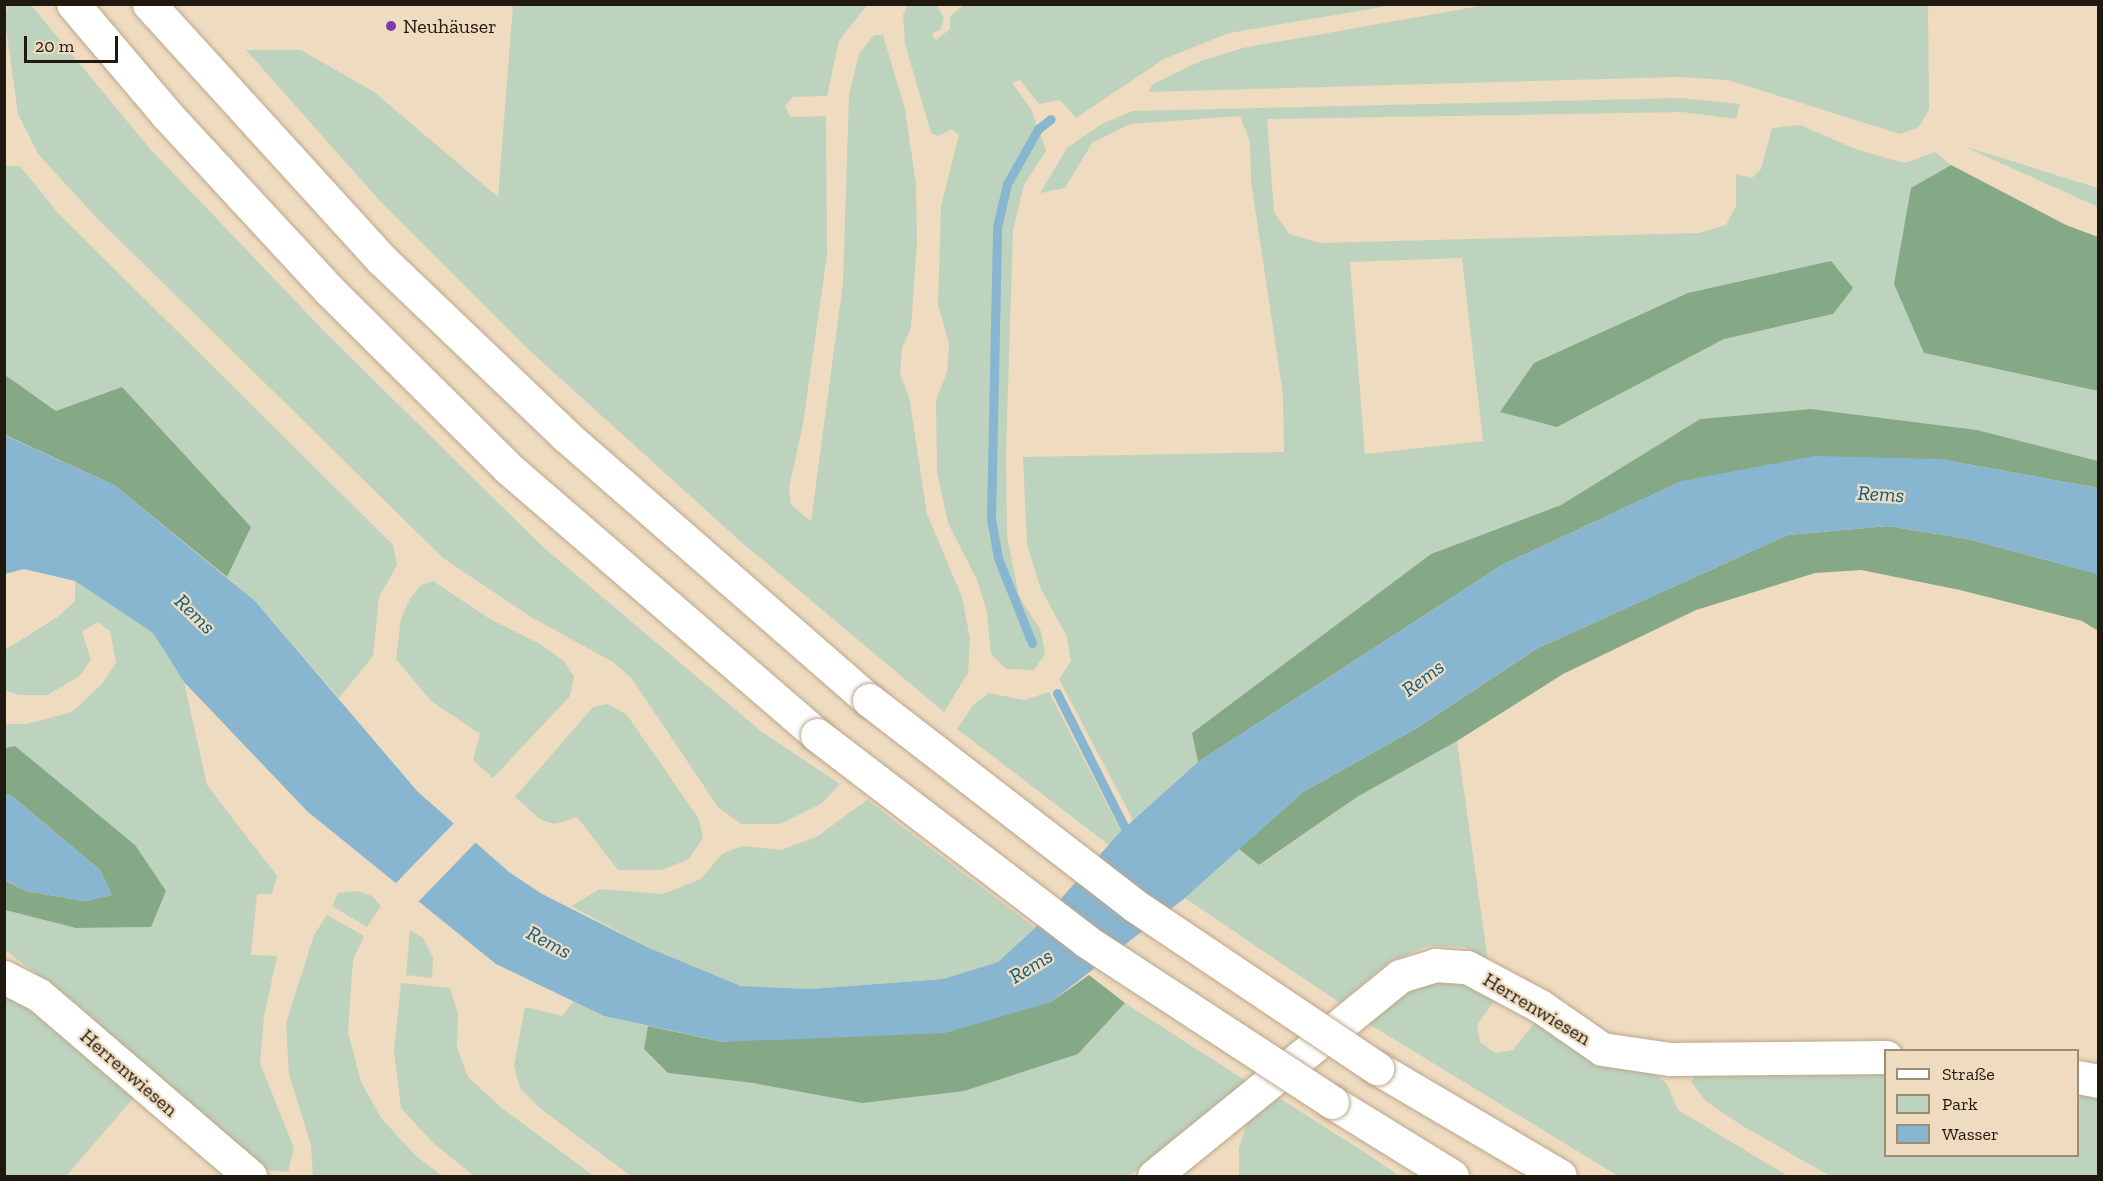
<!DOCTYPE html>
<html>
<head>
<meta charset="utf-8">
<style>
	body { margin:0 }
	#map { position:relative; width:2103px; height:1181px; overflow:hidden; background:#efdbbf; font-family:"Zilla Slab",serif }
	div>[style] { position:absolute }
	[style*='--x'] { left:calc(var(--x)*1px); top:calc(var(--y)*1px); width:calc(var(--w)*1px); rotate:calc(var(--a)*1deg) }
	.green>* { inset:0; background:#bdd3be }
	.forest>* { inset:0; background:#85a887 }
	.water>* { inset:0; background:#88b5cf }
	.pier>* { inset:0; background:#efdbbf; transform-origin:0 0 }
	.stream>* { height:9px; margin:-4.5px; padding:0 4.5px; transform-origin:4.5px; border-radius:4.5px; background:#88b5cf }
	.roads { filter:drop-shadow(0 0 2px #baa78c) drop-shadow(0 0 2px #baa78c) }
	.street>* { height:33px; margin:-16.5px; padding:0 16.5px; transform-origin:16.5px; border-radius:16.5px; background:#fff }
	.highway>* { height:33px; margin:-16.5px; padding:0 16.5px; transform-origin:16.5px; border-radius:16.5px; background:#fff }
	.bridges { filter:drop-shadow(0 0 2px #baa78c) drop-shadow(0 0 2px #baa78c) }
	.highway-bridge>* { height:33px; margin:-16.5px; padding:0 16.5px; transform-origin:16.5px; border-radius:16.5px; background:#fff }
	.dots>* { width:16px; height:16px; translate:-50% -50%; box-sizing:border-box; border:3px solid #efdbbf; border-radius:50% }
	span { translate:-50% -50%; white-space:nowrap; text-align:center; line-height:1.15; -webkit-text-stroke:4.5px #efdbbf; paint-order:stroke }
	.poi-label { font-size:20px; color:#20190f }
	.left { translate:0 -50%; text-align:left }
	.street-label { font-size:20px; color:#20190f }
	.water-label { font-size:21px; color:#0b5d80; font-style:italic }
	.frame { position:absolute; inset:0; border:6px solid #20190f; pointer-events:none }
	.legend { position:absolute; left:1884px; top:1049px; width:195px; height:108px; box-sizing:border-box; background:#efdbbf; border:2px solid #9c8d79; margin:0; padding:8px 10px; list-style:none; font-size:18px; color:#20190f }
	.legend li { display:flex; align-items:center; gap:12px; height:30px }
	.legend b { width:30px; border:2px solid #9c8d79 }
	.scale { position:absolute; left:24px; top:36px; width:94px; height:27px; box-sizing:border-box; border:3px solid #20190f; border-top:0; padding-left:8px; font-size:18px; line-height:21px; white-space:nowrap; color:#20190f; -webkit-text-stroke:4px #efdbbf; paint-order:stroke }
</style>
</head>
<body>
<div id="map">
	<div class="green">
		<div style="clip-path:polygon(8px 4px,31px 5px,151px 150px,327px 334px,542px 546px,762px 732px,840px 784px,821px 804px,780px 824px,741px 824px,718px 807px,632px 679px,613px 662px,531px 617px,443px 558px,96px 217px,38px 154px,18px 114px,5px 21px)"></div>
		<div style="clip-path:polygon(1491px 4px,1928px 5px,1929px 109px,1919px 127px,1900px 134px,1728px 80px,1677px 77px,1148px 92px,1153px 84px,1201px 61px,1243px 48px)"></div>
		<div style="clip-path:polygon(513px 5px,867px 5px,839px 41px,827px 96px,793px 97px,785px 106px,790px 117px,826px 116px,827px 255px,803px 424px,789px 488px,791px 505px,811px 521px,843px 283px,849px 95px,859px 54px,874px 35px,883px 35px,905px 109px,916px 184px,917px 242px,911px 328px,902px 348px,900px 375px,909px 396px,927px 514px,962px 597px,970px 639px,968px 673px,944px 712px,739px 540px,529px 350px,380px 201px,246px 50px,301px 50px,374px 92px,498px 197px)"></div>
		<div style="clip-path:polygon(908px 5px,937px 6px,944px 18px,941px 29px,932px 34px,936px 40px,950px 29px,950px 16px,964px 5px,1394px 5px,1229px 33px,1164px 59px,1076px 118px,1060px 100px,1039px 104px,1020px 80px,1012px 83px,1031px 109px,1046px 151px,1024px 185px,1013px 230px,1006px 452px,1007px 536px,1019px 596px,1041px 631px,1045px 654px,1034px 670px,1006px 669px,991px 654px,987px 612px,977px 580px,948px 523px,937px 472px,936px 400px,947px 372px,949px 344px,938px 304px,941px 207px,959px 135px,952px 129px,938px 136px,931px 133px,905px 44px,903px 15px)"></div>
		<div style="clip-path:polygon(evenodd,1682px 98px,1740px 104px,1736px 119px,1682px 112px,1267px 119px,1274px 212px,1289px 234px,1321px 243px,1699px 233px,1726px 225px,1736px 206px,1736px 174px,1752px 178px,1761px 169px,1772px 128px,1800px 125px,1858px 150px,1905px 163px,1935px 152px,1951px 165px,1911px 188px,1924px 353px,2098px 391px,2098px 461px,1977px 430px,1811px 409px,1700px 419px,1561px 505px,1431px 554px,1192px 733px,1198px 762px,1133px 820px,1059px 679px,1071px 661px,1067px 637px,1040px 587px,1027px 544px,1023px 457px,1284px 452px,1283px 395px,1251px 181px,1250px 142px,1240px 116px,1130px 124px,1092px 143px,1065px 188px,1040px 193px,1067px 148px,1100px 125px,1132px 111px,1682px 98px,1462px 258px,1483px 441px,1365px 454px,1350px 262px,1462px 258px,1682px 98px,1830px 261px,1834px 314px,1724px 339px,1557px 427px,1830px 261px)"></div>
		<div style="clip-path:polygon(1963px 146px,2098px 188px,2098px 207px)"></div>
		<div style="clip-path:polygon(5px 166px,20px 166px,58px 213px,393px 545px,397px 565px,379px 597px,373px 656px,339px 698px,255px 601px,227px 577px,251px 527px,56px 411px,5px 375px)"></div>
		<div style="clip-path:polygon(75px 581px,153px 633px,184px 682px,207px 785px,277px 876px,272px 894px,257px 894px,251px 955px,277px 956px,264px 1017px,260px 1063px,294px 1148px,288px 1172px,260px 1169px,72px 1000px,5px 950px,5px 910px,76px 928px,151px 927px,15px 746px,5px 748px,5px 724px,26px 724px,72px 712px,102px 684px,116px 663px,110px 631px,97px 622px,82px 632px,91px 660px,80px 676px,47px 695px,19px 695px,5px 690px,5px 650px,59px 616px,75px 601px)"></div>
		<div style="clip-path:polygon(433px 581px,490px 619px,540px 644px,564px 661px,574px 677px,570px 696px,493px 778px,473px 760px,480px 734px,431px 701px,396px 659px,401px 618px,410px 599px,421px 585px)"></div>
		<div style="clip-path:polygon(1049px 692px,1121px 831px,1109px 845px,957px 729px,974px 704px,989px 693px,1024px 700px)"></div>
		<div style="clip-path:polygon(608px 704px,627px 715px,699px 819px,703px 838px,689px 859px,662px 870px,618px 870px,577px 817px,555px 824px,541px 820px,515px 797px,593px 707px)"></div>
		<div style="clip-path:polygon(1457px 741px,1488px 962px,1466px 947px,1428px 946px,1389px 962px,1340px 1003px,1185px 898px,1239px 849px,1260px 865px,1357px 797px)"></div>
		<div style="clip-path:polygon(867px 800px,1035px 928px,998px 962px,943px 979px,811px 989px,741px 986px,649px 948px,571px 906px,600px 889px,663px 894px,701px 879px,722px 854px,742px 846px,781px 850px,818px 836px)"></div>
		<div style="clip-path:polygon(357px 891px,372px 896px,381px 906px,367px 927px,332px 906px,338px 893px)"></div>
		<div style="clip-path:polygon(327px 915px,364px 936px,353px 960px,348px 1032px,361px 1082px,381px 1118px,415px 1155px,442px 1176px,313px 1176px,311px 1145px,289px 1074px,286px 1023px,314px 935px)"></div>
		<div style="clip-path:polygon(410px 930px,423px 938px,433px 957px,432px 978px,406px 975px)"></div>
		<div style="clip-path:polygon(1432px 982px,1470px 983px,1497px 997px,1477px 1025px,1480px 1042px,1495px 1053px,1513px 1050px,1536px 1021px,1647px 1068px,1667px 1084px,1678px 1110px,1788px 1176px,1618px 1176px,1369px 1024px,1403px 995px)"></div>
		<div style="clip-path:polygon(401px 983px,450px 988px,458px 1014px,457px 1047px,468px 1077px,503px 1109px,594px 1176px,474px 1176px,432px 1142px,401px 1108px,394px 1050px)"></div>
		<div style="clip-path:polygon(4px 984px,137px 1094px,66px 1176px,5px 1176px)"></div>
		<div style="clip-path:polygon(574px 1001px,604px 1016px,648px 1026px,644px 1049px,668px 1073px,753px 1083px,1078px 1054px,1125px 1003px,1246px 1081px,1129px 1176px,631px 1176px,541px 1109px,520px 1088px,514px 1066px,525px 1007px,562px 1016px)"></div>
		<div style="clip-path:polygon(1885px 1067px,1886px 1156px,2078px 1156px,2078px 1089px,2098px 1093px,2098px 1176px,1830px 1176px,1741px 1125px,1706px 1101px,1691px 1082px,1700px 1068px)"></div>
		<div style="clip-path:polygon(1270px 1092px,1375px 1159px,1399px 1176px,1239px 1176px,1239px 1148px,1249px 1116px)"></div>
	</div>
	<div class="forest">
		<div style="clip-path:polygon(1951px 165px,2066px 225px,2098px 237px,2098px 391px,1924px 353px,1894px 284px,1911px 188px)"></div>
		<div style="clip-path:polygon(1831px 261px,1853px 288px,1833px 314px,1724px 339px,1557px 427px,1500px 412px,1534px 363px,1688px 293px)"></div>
		<div style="clip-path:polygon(5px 375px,56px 411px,122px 387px,251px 527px,227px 577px,114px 485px,5px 435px)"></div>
		<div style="clip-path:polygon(1811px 409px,1977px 430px,2098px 461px,2098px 488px,1939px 459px,1682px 481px,1502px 565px,1198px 762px,1192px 733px,1431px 554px,1561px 505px,1700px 419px)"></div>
		<div style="clip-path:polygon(1888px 526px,1968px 539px,2095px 573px,2098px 574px,2098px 631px,2082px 621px,1960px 590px,1861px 570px,1815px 573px,1696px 610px,1563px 674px,1457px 741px,1357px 797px,1259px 865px,1239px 849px,1303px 792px,1417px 728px,1538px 648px,1788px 535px)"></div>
		<div style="clip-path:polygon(15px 746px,135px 845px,166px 891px,151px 927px,76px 928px,5px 910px,4px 880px,26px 891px,84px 901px,112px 895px,100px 870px,12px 796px,5px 795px,5px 748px)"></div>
		<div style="clip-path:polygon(1089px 975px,1125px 1003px,1078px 1054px,964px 1091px,862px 1103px,753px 1083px,668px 1073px,644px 1049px,648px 1026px,723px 1042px,1051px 1002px)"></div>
	</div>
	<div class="water">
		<div style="clip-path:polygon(4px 435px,114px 485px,255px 601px,418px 792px,509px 872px,542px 894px,649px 948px,741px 986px,811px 989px,943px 979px,998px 962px,1035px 928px,1121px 831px,1198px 762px,1502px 565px,1682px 481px,1815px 456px,1939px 459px,2098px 488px,2098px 574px,1968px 539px,1888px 526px,1788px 535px,1538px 648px,1417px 728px,1303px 792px,1185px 898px,1051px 1002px,945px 1033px,723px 1042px,604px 1016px,496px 964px,308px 812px,184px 682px,153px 633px,75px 581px,24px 569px,5px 574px)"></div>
		<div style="clip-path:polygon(4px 795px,12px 796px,100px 870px,112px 895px,84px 901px,26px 891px,5px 880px)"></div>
	</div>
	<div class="pier">
		<div style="left:455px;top:822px;width:29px;height:88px;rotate:44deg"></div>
	</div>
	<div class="stream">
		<div style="--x:1032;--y:643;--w:92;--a:-111.8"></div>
		<div style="--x:998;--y:558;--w:40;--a:-100"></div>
		<div style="--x:991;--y:519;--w:292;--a:-88.8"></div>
		<div style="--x:997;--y:227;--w:44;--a:-76.9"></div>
		<div style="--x:1007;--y:184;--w:63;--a:-60.6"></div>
		<div style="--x:1038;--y:129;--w:16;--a:-38"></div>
		<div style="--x:1057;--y:693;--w:162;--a:63.3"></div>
	</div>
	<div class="roads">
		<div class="street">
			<div style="--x:4;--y:977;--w:39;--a:27"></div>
			<div style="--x:39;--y:995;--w:278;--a:40.6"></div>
			<div style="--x:2078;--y:1077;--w:20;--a:11"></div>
			<div style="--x:1154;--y:1176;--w:317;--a:-39.1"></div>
			<div style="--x:1400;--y:976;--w:37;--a:-17"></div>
			<div style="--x:1435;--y:965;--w:32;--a:4"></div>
			<div style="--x:1467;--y:967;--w:83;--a:28.1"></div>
			<div style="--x:1540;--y:1006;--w:75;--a:34.7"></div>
			<div style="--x:1602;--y:1049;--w:69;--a:8.4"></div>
			<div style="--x:1670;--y:1059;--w:216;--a:-0.5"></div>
		</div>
		<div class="highway">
			<div style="--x:73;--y:4;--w:145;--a:49.7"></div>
			<div style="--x:167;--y:115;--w:238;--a:47.2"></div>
			<div style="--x:329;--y:290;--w:252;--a:44.8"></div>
			<div style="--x:508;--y:468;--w:408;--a:40.8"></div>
			<div style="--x:149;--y:4;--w:345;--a:47.7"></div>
			<div style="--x:381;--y:259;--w:256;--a:43.7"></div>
			<div style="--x:566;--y:436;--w:402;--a:41.1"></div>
			<div style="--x:1377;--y:1068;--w:212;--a:30.5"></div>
			<div style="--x:1332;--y:1102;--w:141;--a:31.7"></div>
		</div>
	</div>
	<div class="bridges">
		<div class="highway-bridge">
			<div style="--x:869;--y:700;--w:335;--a:37.7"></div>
			<div style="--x:1134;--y:905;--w:293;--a:33.9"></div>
			<div style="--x:817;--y:735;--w:339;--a:37.4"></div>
			<div style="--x:1086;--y:941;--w:294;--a:33.2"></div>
		</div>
	</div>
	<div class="dots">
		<div style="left:391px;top:26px;background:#7e39ad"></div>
	</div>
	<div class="poi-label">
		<span class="left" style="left:403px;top:26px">Neuhäuser</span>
	</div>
	<div class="street-label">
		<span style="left:1537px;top:1009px;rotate:31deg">Herrenwiesen</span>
		<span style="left:129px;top:1073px;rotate:41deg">Herrenwiesen</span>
	</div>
	<div class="water-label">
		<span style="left:1881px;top:494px;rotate:3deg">Rems</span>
		<span style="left:195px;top:614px;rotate:44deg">Rems</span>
		<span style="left:1423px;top:678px;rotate:-37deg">Rems</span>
		<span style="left:549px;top:942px;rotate:28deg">Rems</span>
		<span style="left:1031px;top:966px;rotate:-32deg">Rems</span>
	</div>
	<div class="frame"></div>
	<ul class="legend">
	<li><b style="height:8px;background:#fff"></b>Straße</li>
	<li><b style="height:16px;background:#bdd3be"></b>Park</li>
	<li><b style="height:16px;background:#88b5cf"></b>Wasser</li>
	</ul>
	<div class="scale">20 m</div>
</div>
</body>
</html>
